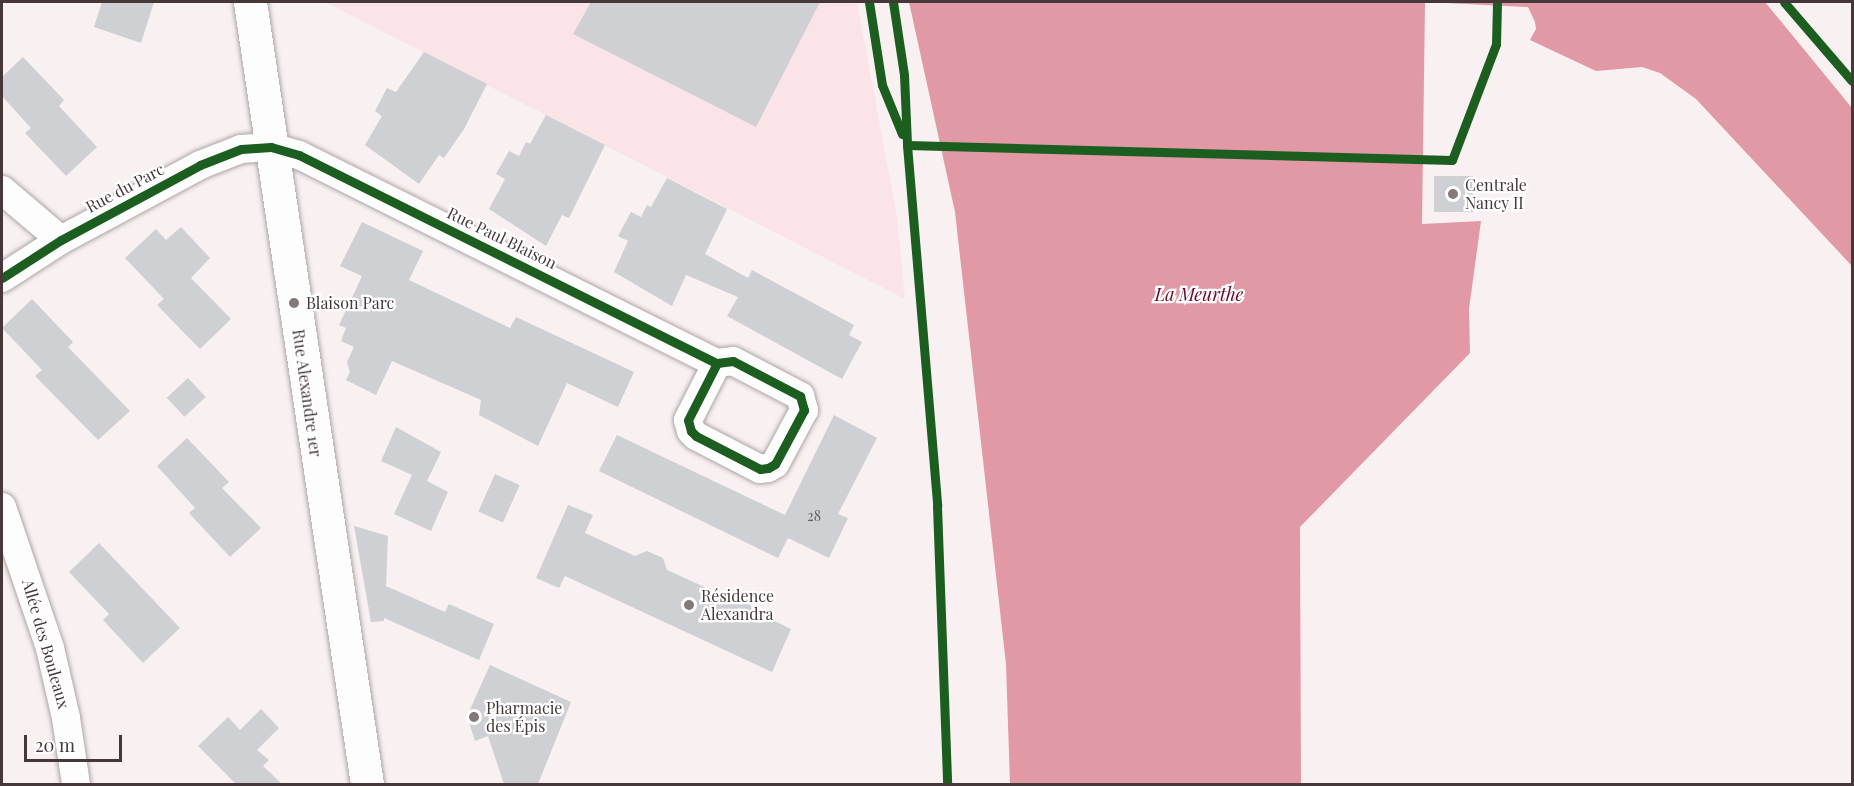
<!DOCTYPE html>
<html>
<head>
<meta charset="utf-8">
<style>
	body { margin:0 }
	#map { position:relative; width:1854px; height:786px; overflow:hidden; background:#f8f0f1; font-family:"Playfair Display",serif }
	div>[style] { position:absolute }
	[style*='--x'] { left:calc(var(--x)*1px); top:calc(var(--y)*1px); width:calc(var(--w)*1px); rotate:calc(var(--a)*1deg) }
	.built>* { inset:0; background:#fbe4e7 }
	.water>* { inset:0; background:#e099a5 }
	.building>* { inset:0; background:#ced0d4; transform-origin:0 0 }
	.roads { filter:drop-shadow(0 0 2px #aea5a6) drop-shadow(0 0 2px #aea5a6) }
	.street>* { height:28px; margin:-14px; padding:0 14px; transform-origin:14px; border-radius:14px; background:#fefdfd }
	.secondary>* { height:33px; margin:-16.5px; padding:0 16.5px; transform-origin:16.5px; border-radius:16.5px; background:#fefdfd }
	.cycleway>* { height:9px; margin:-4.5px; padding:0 4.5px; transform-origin:4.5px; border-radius:4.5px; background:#1b5e20 }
	.dots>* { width:16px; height:16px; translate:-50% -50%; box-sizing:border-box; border:3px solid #fff; border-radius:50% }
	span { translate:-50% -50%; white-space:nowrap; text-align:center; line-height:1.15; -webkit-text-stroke:4.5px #fff; paint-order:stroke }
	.number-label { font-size:14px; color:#685d60 }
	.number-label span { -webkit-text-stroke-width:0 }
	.poi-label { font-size:16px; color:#463739 }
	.left { translate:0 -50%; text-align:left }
	.street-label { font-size:16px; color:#463739 }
	.water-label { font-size:18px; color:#640927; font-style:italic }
	.frame { position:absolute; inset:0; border:3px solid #463739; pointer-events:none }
	.scale { position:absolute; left:24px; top:735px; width:98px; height:27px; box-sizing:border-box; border:3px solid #463739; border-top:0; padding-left:8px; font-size:18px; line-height:21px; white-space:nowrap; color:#463739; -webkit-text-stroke:4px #fff; paint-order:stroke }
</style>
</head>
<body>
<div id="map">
	<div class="built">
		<div style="clip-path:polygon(325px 2px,857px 2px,897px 217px,905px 299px)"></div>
	</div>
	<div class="water">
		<div style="clip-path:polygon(909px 2px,1765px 2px,1852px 108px,1852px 266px,1696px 99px,1660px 73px,1642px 67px,1596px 71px,1530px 40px,1536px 29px,1535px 22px,1528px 7px,1425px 2px,1422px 224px,1481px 221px,1469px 309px,1470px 353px,1300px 527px,1301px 784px,1010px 784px,1006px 664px,955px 212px)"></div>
	</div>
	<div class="building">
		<div style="clip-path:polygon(102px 2px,154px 2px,141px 43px,94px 27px)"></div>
		<div style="clip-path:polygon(591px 2px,820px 2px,756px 127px,573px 34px)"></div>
		<div style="clip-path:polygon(424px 52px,487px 84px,464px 129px,444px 158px,439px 155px,419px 184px,365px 145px,382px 116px,375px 111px,387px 88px,396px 92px)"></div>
		<div style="clip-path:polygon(23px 57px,64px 100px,59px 106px,97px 147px,66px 176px,25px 133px,31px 128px,2px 96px,2px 77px)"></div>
		<div style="clip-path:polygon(546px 115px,605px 145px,569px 218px,562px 215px,546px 246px,489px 209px,505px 179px,496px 174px,509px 151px,519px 156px,526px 142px,530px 144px)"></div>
		<div style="left:1434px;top:176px;width:39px;height:36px"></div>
		<div style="clip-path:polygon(667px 178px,727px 209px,705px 254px,748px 278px,752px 270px,854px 325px,849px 335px,862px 342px,842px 379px,727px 316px,738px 297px,686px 275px,672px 306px,614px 272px,628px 241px,618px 236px,631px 212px,641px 217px,647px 205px,651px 207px)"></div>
		<div style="clip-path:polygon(362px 222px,423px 251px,409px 280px,510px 328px,516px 317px,634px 372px,618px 407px,567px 383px,538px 446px,479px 415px,481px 400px,392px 361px,376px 395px,346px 380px,350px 372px,347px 362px,354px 347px,341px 341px,346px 328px,339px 325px,362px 276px,340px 266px)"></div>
		<div style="clip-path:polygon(181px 227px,210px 258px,191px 278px,231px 319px,200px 349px,157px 305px,164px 299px,125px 258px,156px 229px,166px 240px)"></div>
		<div style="clip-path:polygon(32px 299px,73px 342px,68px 347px,130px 411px,98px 440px,35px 376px,42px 370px,2px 328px)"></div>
		<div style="left:188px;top:378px;width:26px;height:29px;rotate:47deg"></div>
		<div style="clip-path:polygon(834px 415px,877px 438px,838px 514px,848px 518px,829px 558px,788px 538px,778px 558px,599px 471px,617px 435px,785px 515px)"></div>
		<div style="clip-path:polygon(396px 427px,441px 452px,427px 481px,448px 492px,431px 531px,394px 514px,412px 475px,381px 461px)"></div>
		<div style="clip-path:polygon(187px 438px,229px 482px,222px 488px,261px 528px,230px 557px,189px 513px,195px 508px,157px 466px)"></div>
		<div style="left:495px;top:474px;width:27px;height:41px;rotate:24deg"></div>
		<div style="clip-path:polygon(568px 505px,593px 515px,585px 533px,635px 556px,647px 551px,663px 558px,667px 570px,722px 595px,735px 593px,749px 600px,752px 610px,791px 629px,772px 672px,565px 576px,559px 588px,536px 578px)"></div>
		<div style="clip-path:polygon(354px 526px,388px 536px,386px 586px,445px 612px,449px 604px,494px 624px,479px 660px,384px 618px,384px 621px,371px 622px)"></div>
		<div style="clip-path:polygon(99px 543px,180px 628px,143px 663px,103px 620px,109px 614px,69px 572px)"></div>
		<div style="clip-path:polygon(490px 665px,571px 702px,538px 784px,504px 784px,488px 736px,475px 741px,467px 716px)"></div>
		<div style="clip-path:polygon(261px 709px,279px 728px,257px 750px,269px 760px,263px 766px,282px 784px,236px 784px,198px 746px,228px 717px,240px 730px)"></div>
	</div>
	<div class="roads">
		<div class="street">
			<div style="--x:2;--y:190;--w:77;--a:40.3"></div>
			<div style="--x:2;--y:278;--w:70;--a:-32.8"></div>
			<div style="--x:61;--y:240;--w:158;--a:-28.3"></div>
			<div style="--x:200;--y:165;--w:44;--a:-21.3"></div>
			<div style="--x:241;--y:149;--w:30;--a:-4"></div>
			<div style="--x:271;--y:147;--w:29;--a:16"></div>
			<div style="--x:299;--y:155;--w:467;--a:26.5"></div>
			<div style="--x:717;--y:363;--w:16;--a:-7"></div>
			<div style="--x:733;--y:361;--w:76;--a:27.6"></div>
			<div style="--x:800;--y:396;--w:15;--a:74"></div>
			<div style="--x:804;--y:410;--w:61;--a:118.2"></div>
			<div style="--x:775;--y:464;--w:8;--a:150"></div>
			<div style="--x:768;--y:468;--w:8;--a:173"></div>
			<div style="--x:760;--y:469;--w:72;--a:-152.7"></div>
			<div style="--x:696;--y:436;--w:7;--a:-135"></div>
			<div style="--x:691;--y:431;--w:11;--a:-105"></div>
			<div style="--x:688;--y:420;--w:64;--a:-63"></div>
			<div style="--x:2;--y:507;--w:149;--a:71.2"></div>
			<div style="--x:50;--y:648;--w:72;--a:77.1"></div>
			<div style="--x:66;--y:718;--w:67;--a:81.4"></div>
		</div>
		<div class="secondary">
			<div style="--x:250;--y:2;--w:791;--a:81.49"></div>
		</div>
	</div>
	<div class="cycleway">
		<div style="--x:869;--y:2;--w:84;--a:81.1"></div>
		<div style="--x:882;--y:85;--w:53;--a:67.8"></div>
		<div style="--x:893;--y:2;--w:74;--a:81.4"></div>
		<div style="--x:904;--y:75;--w:70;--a:87.5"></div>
		<div style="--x:907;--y:145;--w:362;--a:85.2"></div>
		<div style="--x:937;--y:506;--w:278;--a:87.9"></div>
		<div style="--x:1784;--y:2;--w:104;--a:49.3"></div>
		<div style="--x:907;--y:145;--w:545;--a:1.58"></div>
		<div style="--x:1452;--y:160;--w:124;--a:-69.2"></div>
		<div style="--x:1496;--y:44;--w:42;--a:-88.6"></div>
		<div style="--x:2;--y:278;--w:70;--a:-32.8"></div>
		<div style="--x:61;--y:240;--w:158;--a:-28.3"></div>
		<div style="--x:200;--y:165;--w:44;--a:-21.3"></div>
		<div style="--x:241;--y:149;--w:30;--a:-4"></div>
		<div style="--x:271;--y:147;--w:29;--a:16"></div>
		<div style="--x:299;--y:155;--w:467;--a:26.5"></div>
		<div style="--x:717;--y:363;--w:16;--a:-7"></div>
		<div style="--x:733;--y:361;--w:76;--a:27.6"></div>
		<div style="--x:800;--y:396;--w:15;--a:74"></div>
		<div style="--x:804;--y:410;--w:61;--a:118.2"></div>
		<div style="--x:775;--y:464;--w:8;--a:150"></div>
		<div style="--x:768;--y:468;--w:8;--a:173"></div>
		<div style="--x:760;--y:469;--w:72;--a:-152.7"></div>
		<div style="--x:696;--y:436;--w:7;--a:-135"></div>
		<div style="--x:691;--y:431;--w:11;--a:-105"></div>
		<div style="--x:688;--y:420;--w:64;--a:-63"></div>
	</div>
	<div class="dots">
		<div style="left:1453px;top:194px;background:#847879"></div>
		<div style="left:294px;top:303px;background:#847879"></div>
		<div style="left:689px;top:605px;background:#847879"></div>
		<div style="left:474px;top:717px;background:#847879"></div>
	</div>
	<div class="number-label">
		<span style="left:814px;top:516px">28</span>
	</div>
	<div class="poi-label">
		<span class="left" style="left:1465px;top:194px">Centrale<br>Nancy II</span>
		<span class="left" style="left:306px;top:303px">Blaison Parc</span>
		<span class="left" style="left:701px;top:605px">Résidence<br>Alexandra</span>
		<span class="left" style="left:486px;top:717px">Pharmacie<br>des Épis</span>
	</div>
	<div class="street-label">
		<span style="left:125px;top:188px;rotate:-28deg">Rue du Parc</span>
		<span style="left:502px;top:238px;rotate:26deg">Rue Paul Blaison</span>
		<span style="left:307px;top:393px;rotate:82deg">Rue Alexandre 1er</span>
		<span style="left:46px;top:644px;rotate:74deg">Allée des Bouleaux</span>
	</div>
	<div class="water-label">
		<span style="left:1199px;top:294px">La Meurthe</span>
	</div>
	<div class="frame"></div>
	<div class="scale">20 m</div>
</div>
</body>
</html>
